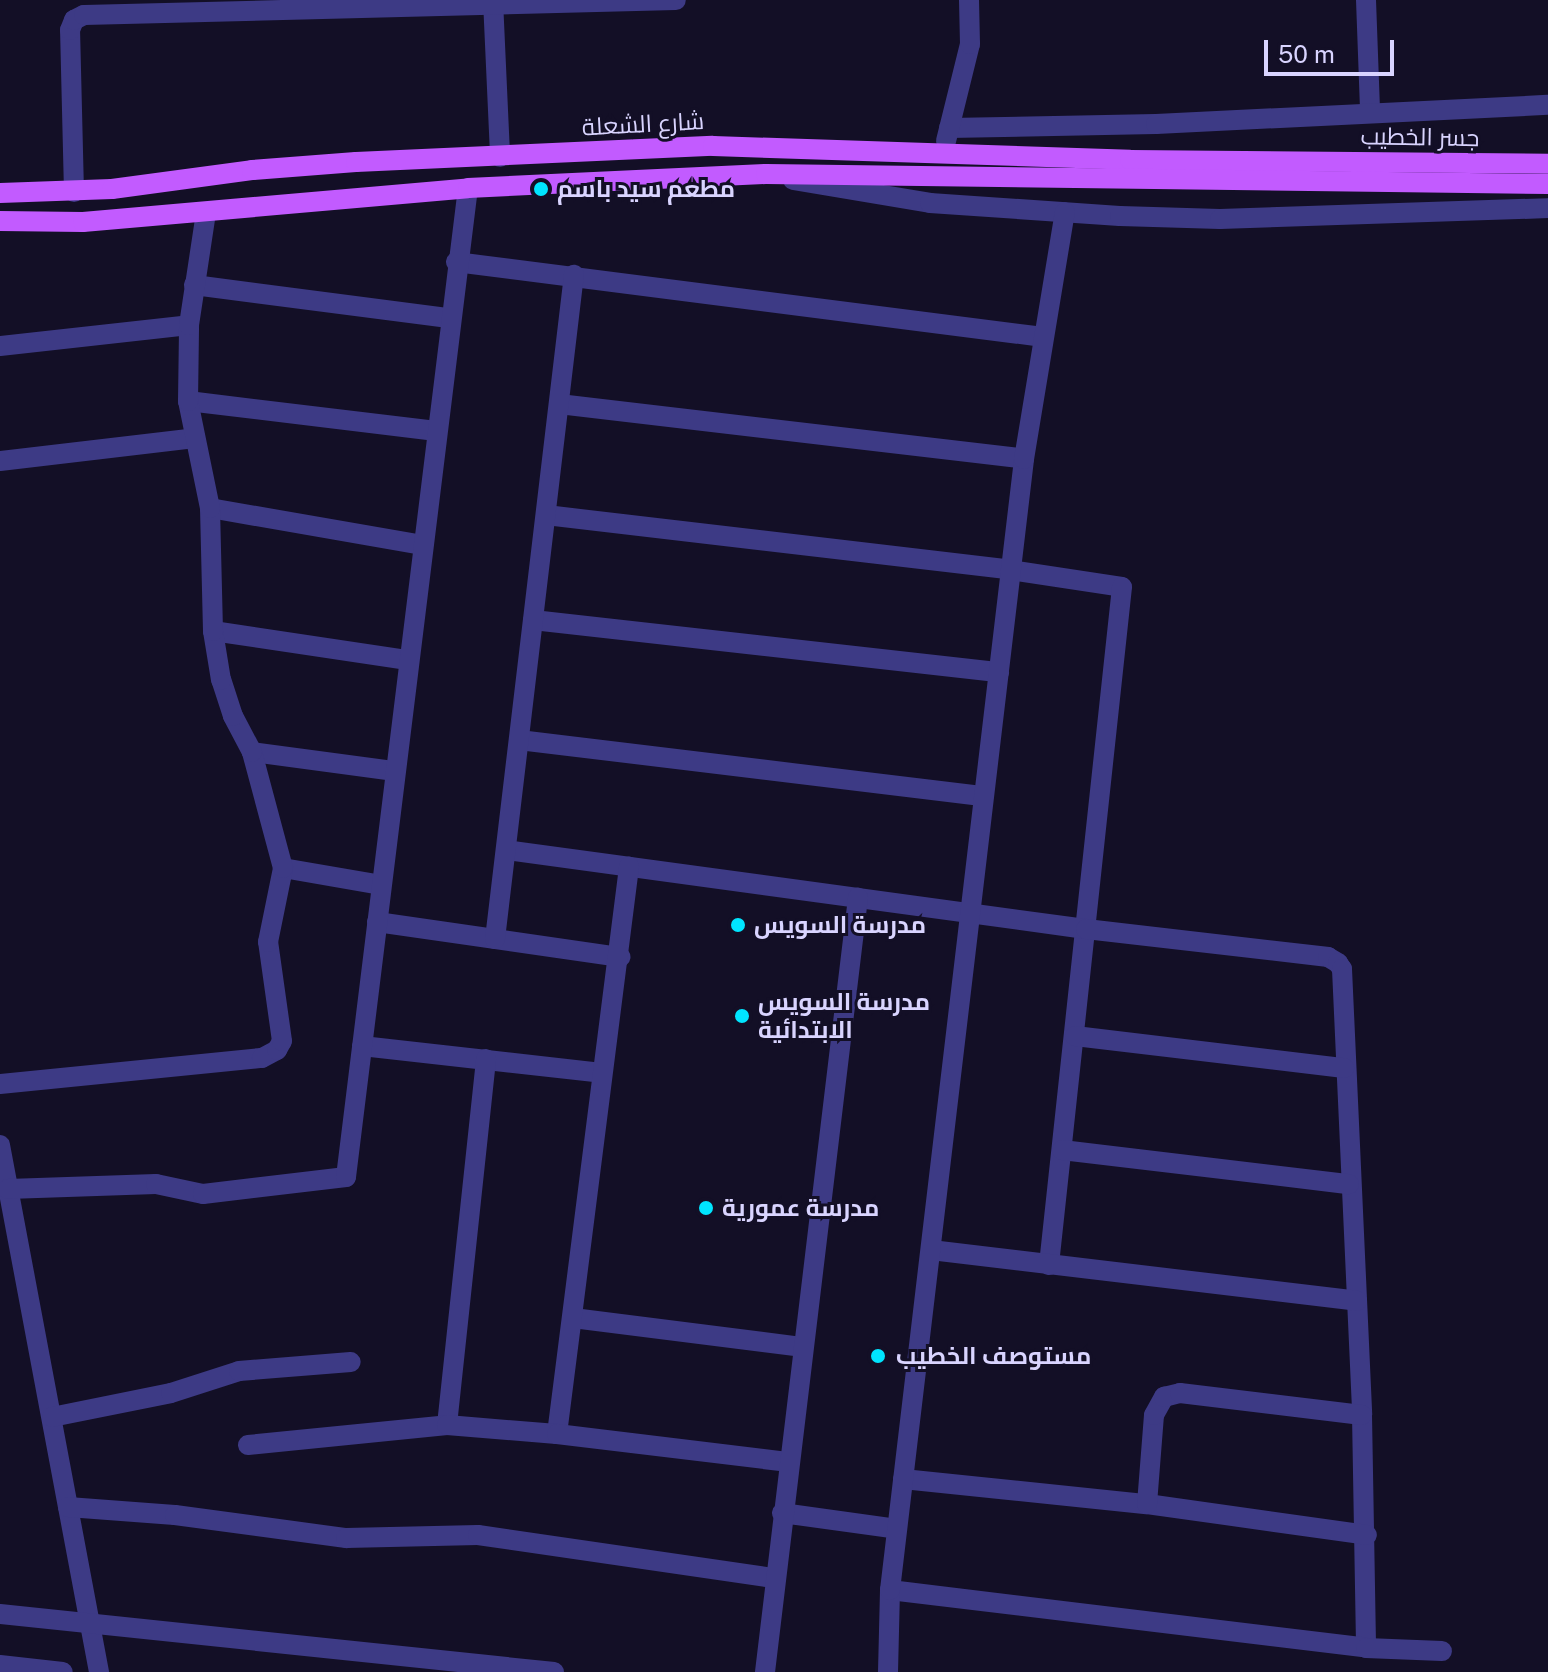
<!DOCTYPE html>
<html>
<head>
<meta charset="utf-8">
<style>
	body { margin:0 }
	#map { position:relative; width:1548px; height:1672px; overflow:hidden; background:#130f26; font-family:"Public Sans",Cairo,sans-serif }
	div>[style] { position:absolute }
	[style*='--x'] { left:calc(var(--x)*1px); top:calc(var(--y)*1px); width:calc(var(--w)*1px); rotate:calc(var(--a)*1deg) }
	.minor>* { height:20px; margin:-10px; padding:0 10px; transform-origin:10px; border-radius:10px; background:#3d3a85 }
	.major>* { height:20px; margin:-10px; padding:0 10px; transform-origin:10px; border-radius:10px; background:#c25bff }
	.dots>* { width:22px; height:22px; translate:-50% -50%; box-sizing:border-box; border:4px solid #130f26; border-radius:50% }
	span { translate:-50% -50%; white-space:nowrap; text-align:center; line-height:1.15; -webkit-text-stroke:6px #130f26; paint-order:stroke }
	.street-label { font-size:24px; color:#d9d4ff }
	.poi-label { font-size:24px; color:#d9d4ff; font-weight:700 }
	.left { translate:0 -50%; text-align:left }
	.scale { position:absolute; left:1264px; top:40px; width:130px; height:36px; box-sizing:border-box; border:4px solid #d9d4ff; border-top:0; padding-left:10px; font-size:24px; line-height:28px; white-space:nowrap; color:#d9d4ff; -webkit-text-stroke:6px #130f26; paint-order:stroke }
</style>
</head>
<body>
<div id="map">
	<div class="minor">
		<div style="--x:493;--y:0;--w:157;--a:87.4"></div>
		<div style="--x:1366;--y:0;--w:111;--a:87.9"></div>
		<div style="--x:949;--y:128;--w:207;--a:-1.1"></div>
		<div style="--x:1156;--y:124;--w:392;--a:-2.8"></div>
		<div style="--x:946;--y:141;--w:100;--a:-76.1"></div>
		<div style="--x:970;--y:44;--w:44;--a:-91.3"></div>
		<div style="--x:793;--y:180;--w:139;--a:9.5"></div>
		<div style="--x:930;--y:203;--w:190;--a:3.9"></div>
		<div style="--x:1120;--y:216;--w:100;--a:1.7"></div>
		<div style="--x:1220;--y:219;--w:328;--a:-1.9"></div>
		<div style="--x:74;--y:192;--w:162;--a:-91.4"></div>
		<div style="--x:70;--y:30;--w:11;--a:-68"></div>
		<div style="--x:74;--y:20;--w:11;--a:-27"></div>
		<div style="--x:84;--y:15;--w:592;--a:-1.45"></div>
		<div style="--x:456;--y:262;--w:592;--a:7.28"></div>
		<div style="--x:194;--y:285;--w:257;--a:7.4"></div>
		<div style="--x:0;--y:346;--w:190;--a:-6.3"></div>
		<div style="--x:188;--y:401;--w:250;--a:6.9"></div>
		<div style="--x:559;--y:404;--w:468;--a:6.7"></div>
		<div style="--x:0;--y:461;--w:196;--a:-6.7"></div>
		<div style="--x:210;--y:508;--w:215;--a:9.9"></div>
		<div style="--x:546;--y:515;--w:468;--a:6.7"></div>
		<div style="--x:1011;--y:570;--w:112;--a:8.7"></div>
		<div style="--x:1122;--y:587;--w:682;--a:96.15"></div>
		<div style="--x:533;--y:620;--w:469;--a:6.4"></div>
		<div style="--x:213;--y:631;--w:197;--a:8.5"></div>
		<div style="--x:519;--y:740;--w:468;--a:6.9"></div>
		<div style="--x:252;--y:752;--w:144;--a:7.6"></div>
		<div style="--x:506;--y:850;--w:585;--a:7.76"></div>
		<div style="--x:1086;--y:929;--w:244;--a:6.6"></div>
		<div style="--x:1328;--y:957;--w:12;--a:31"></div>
		<div style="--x:1338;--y:963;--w:7;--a:56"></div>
		<div style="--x:1342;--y:969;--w:446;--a:87.4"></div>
		<div style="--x:1362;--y:1415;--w:233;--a:89"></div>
		<div style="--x:283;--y:868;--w:99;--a:9.8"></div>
		<div style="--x:377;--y:922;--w:246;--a:8.2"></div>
		<div style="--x:495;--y:939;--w:669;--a:-83.22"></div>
		<div style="--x:1075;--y:1036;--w:271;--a:6.8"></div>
		<div style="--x:362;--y:1046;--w:241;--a:6.4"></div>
		<div style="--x:0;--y:1084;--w:263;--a:-5.7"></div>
		<div style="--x:262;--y:1058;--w:17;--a:-28"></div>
		<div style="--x:277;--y:1050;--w:10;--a:-61"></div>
		<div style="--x:282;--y:1041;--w:100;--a:-98"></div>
		<div style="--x:268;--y:942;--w:76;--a:-78.5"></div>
		<div style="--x:283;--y:868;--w:120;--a:-105"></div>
		<div style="--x:252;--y:752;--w:41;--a:-117.8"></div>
		<div style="--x:233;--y:716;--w:38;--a:-108"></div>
		<div style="--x:221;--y:680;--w:50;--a:-99.3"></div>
		<div style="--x:213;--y:631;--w:123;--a:-91.4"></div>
		<div style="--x:210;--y:508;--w:109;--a:-101.6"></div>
		<div style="--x:188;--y:401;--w:76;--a:-89.2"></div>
		<div style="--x:189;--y:325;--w:114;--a:-81.4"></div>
		<div style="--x:0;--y:1145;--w:536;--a:79.36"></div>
		<div style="--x:1062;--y:1150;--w:289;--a:6.8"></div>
		<div style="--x:8;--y:1189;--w:148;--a:-1.9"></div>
		<div style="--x:156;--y:1184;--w:48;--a:12"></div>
		<div style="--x:203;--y:1194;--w:144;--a:-6.8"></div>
		<div style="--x:346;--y:1177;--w:996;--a:-82.97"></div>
		<div style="--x:931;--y:1250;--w:429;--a:6.8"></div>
		<div style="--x:573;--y:1318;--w:232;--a:7.2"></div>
		<div style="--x:52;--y:1417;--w:121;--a:-11.4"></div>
		<div style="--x:171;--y:1393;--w:71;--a:-17.9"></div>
		<div style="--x:239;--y:1371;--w:112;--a:-4.6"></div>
		<div style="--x:447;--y:1425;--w:368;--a:-83.9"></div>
		<div style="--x:557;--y:1434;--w:572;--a:-82.76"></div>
		<div style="--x:248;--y:1445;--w:200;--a:-5.7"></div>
		<div style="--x:447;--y:1425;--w:110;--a:4.7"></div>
		<div style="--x:557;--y:1434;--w:234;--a:6.9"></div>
		<div style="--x:903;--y:1479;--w:245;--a:5.9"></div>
		<div style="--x:1147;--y:1504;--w:222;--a:8"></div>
		<div style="--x:1147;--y:1504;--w:89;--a:-85.5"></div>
		<div style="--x:1154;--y:1415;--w:21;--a:-61"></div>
		<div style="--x:1164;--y:1397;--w:16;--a:-14"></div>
		<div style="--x:1180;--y:1393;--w:183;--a:6.9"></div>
		<div style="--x:68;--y:1507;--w:107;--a:4.3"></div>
		<div style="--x:175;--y:1515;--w:173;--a:7.7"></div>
		<div style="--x:346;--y:1538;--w:132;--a:-1.3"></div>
		<div style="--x:478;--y:1535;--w:299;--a:8.3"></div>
		<div style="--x:782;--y:1513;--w:116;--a:7.9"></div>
		<div style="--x:890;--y:1590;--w:480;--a:6.9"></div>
		<div style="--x:1366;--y:1648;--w:76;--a:2.3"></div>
		<div style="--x:0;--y:1614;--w:557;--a:5.98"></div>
		<div style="--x:0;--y:1665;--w:63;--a:6.3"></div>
		<div style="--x:765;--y:1672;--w:780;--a:-83.15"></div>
		<div style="--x:888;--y:1672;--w:82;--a:-88.6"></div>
		<div style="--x:890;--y:1590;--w:1139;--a:-83.24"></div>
		<div style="--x:1024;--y:459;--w:250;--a:-80.6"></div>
	</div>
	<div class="major">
		<div style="--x:0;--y:193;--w:112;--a:-2"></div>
		<div style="--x:112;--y:189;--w:141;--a:-7.7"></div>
		<div style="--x:252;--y:170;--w:104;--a:-4.4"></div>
		<div style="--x:356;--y:162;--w:357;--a:-2.6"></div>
		<div style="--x:713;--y:146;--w:417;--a:1.9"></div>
		<div style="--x:1130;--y:160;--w:418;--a:0.5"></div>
		<div style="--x:0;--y:221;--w:83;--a:0.7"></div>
		<div style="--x:83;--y:222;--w:386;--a:-5"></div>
		<div style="--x:468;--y:188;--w:298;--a:-2.7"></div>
		<div style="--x:766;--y:174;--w:782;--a:0.73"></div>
	</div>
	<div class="dots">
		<div style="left:541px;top:189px;background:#00e5ff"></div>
		<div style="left:738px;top:925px;background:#00e5ff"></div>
		<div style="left:742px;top:1016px;background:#00e5ff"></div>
		<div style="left:706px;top:1208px;background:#00e5ff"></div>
		<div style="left:878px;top:1356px;background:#00e5ff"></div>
	</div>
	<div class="street-label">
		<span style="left:643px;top:124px;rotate:-3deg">شارع الشعلة</span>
		<span style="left:1420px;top:137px;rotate:1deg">جسر الخطيب</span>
	</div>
	<div class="poi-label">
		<span class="left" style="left:557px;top:189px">مطعم سيد باسم</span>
		<span class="left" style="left:754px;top:925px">مدرسة السويس</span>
		<span class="left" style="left:758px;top:1016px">مدرسة السويس<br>الابتدائية</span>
		<span class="left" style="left:722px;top:1208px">مدرسة عمورية</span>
		<span class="left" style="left:896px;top:1356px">مستوصف الخطيب</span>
	</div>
	<div class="scale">50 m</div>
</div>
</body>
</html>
